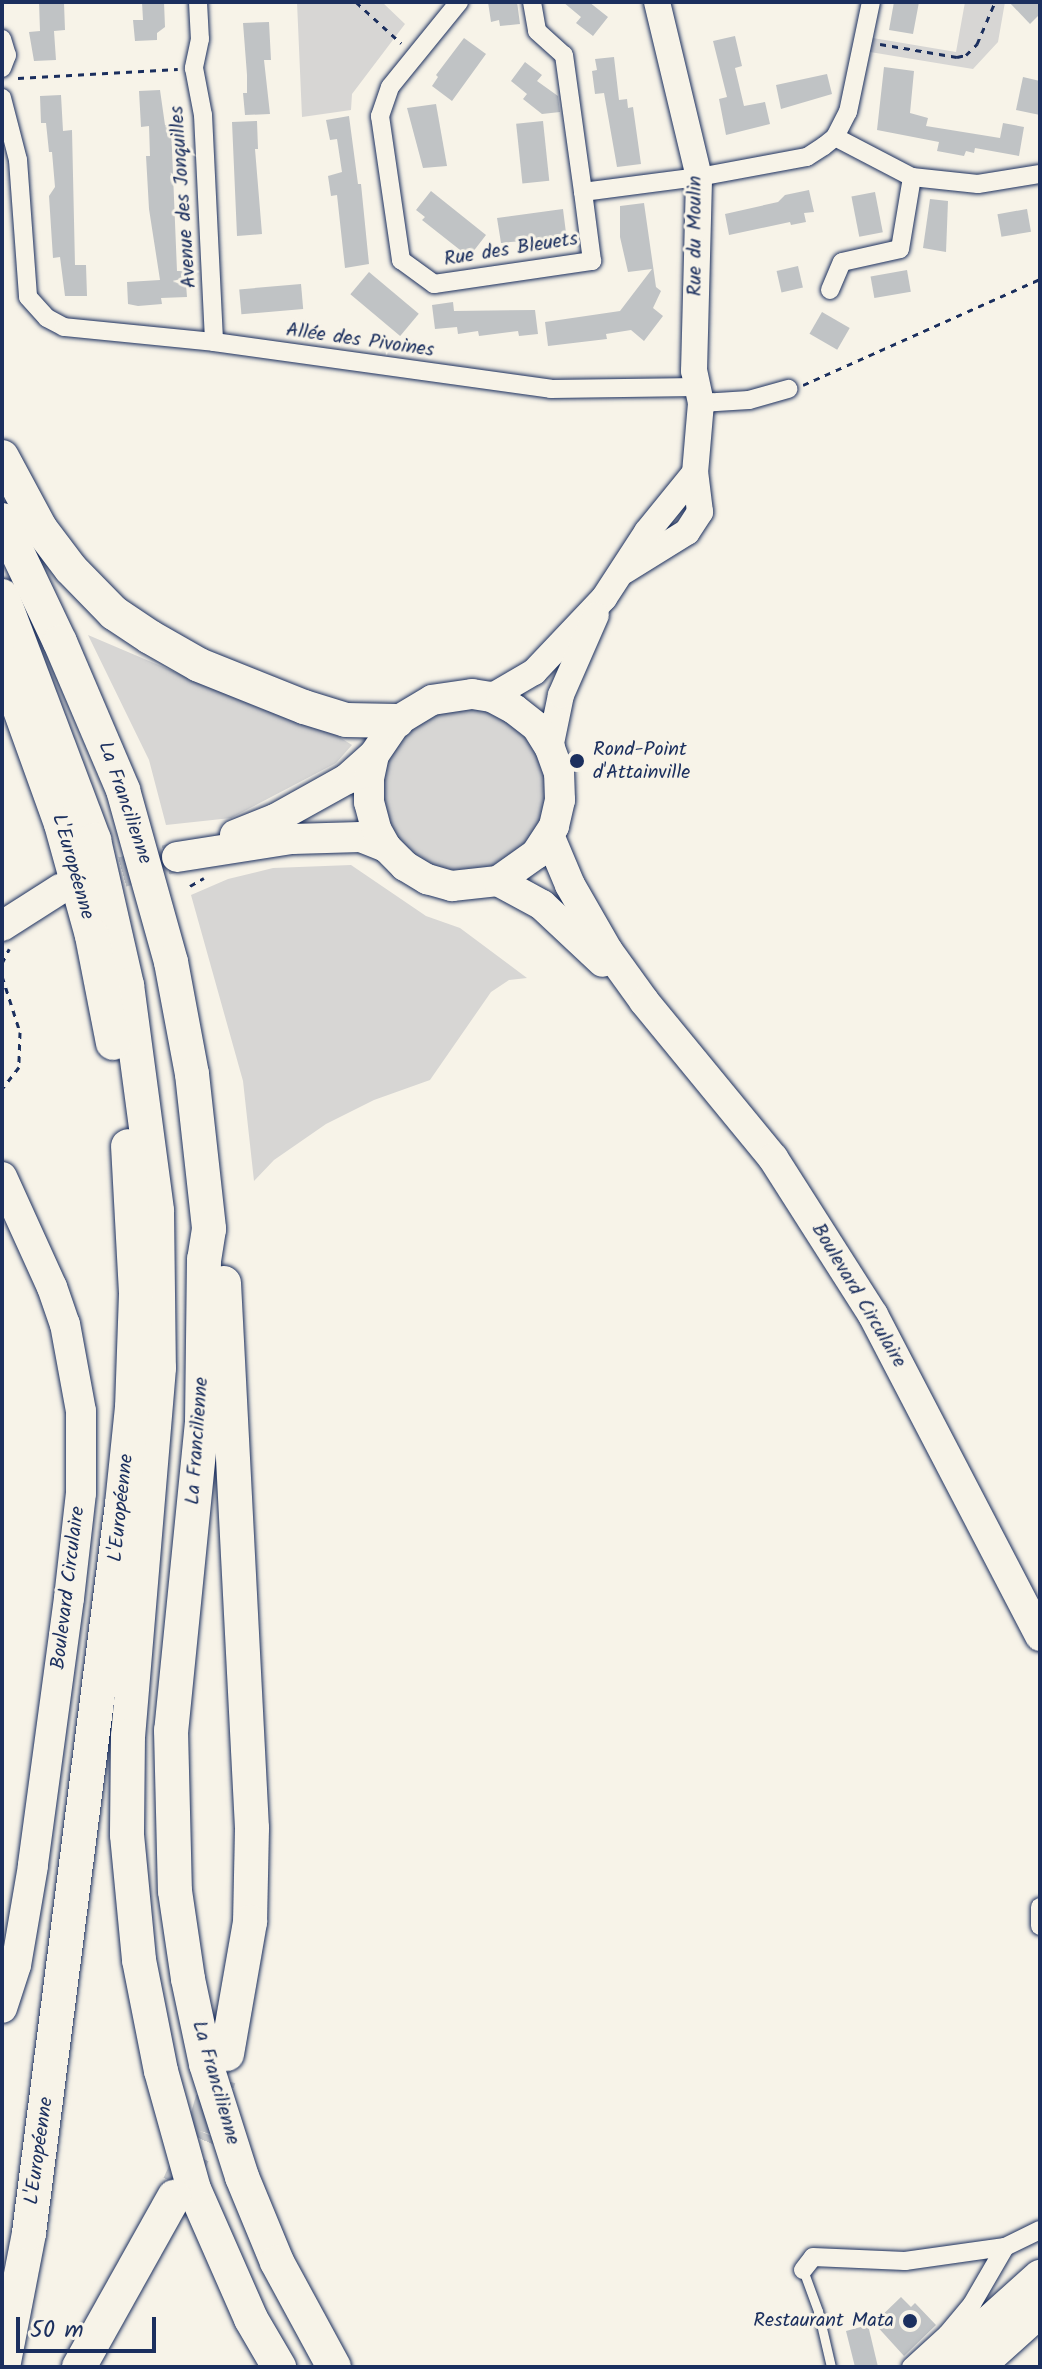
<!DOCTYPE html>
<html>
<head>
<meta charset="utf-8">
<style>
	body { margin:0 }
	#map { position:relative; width:1042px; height:2369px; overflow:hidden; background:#f7f3e8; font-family:Kalam,sans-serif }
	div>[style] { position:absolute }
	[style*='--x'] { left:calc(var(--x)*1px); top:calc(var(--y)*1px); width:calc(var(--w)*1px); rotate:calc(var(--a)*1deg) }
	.green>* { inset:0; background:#d7d6d4 }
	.round { border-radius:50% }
	.building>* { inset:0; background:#c0c3c5; transform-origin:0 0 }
	.primary-tunnel>* { height:30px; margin-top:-15px; transform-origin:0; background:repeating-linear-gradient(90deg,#cbcccc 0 30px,transparent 0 45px) }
	.highway-tunnel>* { height:34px; margin-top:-17px; transform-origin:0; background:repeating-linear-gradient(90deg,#cbcccc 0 34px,transparent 0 51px) }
	.path>* { height:3px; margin-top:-1.5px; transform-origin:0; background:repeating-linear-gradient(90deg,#1b2f5e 0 6px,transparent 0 12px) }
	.roads { filter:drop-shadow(0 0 2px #1b2f5e) drop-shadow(0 0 2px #1b2f5e) }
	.lane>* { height:9px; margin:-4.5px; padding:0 4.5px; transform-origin:4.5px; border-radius:4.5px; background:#f7f3e8 }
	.street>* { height:18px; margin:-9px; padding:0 9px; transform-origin:9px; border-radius:9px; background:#f7f3e8 }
	.secondary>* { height:26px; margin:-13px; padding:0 13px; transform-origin:13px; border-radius:13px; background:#f7f3e8 }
	.primary>* { height:30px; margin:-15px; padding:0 15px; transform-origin:15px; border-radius:15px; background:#f7f3e8 }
	.highway>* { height:34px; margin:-17px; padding:0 17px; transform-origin:17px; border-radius:17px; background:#f7f3e8 }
	.dots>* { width:22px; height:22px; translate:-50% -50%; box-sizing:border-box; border:4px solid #f7f3e8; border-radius:50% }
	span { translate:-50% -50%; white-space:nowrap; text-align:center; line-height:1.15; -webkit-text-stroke:6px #f7f3e8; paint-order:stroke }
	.street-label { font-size:20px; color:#1b2f5e }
	.poi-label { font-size:20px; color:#1b2f5e }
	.left { translate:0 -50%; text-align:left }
	.right { translate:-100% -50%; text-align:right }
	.frame { position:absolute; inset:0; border:4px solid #1b2f5e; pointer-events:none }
	.scale { position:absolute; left:16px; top:2317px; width:140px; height:36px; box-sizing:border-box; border:4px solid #1b2f5e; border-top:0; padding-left:10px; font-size:24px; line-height:28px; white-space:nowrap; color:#1b2f5e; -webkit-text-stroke:6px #f7f3e8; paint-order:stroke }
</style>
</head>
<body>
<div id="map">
	<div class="green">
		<div style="clip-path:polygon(297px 2px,382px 2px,405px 24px,352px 94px,351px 110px,302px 117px)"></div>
		<div style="clip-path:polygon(965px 2px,1005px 2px,998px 42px,973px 69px,870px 52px,873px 38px,956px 52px)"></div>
		<div style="clip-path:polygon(88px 635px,262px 709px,328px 730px,352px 745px,336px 763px,231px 818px,166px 825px,149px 760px)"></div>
		<div class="round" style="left:382px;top:708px;width:164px;height:164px"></div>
		<div style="clip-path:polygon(351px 865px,426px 916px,460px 928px,527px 978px,509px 980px,491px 992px,430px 1080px,374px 1100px,326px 1124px,274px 1160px,254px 1181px,243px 1081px,191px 895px,228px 879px,273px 868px)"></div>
	</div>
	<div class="building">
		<div style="clip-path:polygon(39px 2px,64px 3px,65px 30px,54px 31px,56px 60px,34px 61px,29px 32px,40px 31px)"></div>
		<div style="clip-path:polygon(142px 2px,164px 2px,165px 27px,157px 33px,157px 40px,135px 41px,133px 20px,143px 20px)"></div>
		<div style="clip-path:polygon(488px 2px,517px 2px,520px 24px,500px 26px,499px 20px,491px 22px)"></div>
		<div style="clip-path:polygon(563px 2px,589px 2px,608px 17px,593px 36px,576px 23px,581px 17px)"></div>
		<div style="clip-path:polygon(894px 2px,919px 2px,913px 34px,889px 30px)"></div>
		<div style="clip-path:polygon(1009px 2px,1040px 2px,1040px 14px,1030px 24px)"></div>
		<div style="clip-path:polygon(269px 22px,271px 60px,264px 60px,270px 114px,245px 115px,243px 93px,247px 93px,247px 75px,243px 23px)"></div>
		<div style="clip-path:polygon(735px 36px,742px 66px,735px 68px,744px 106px,765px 102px,770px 124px,726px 135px,719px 99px,727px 97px,713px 41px)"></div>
		<div style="clip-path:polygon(464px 38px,486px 54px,452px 101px,432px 86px,438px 77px,436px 75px)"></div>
		<div style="clip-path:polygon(614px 57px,619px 100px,627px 99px,628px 108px,633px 107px,641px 164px,617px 167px,604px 93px,595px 94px,592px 71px,597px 70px,595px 59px)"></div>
		<div style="clip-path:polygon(525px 62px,542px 75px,537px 81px,558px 96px,560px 112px,542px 114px,523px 99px,527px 94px,511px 81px)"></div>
		<div style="clip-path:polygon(884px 67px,914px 71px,910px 113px,928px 118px,926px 126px,1000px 138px,1003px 123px,1024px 127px,1019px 156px,975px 148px,974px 153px,966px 151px,964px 156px,937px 151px,939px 142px,877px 130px)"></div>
		<div style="clip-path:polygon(827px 74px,832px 94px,781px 109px,776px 85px)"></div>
		<div style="clip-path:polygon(1023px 77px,1040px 81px,1040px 115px,1016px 110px)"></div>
		<div style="clip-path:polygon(160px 90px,165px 125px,171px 125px,177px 271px,185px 271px,187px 297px,161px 298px,162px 304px,138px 306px,128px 304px,127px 282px,160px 280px,149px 209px,146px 156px,150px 156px,149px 126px,141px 127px,139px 91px)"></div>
		<div style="clip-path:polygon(61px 95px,63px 131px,72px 130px,75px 265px,86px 265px,87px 296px,65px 296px,60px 257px,53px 258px,49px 196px,55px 187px,52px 152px,49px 152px,46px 123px,41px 123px,40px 96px)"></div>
		<div style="clip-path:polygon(436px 104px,447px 166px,423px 168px,407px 108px)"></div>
		<div style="clip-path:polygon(349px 116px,358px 184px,361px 184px,369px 264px,345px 268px,337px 195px,331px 196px,328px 176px,342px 172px,337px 139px,330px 140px,326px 120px)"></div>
		<div style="clip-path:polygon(257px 121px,258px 149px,255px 149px,262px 234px,237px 236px,232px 122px)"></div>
		<div style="left:543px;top:121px;width:60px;height:27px;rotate:84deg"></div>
		<div style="clip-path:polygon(809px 190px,814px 212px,804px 213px,806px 222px,791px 225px,790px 222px,729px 235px,725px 214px,778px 202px,785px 195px)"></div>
		<div style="clip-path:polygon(431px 191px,486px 235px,469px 257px,422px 220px,425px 217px,416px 210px)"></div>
		<div style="left:875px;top:192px;width:41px;height:24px;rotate:79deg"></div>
		<div style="clip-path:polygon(930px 199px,948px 201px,946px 252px,923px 248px)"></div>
		<div style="clip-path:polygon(644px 203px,656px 287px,661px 291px,653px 308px,663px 316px,644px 341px,631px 330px,606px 334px,607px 339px,548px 346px,545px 322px,620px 311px,652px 269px,628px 272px,620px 237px,620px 206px)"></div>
		<div style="clip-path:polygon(563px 209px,566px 233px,554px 235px,555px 238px,501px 243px,497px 218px)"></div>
		<div style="left:1027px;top:209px;width:23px;height:30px;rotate:80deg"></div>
		<div style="left:798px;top:266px;width:22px;height:22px;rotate:77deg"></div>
		<div style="left:907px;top:270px;width:22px;height:37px;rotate:80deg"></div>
		<div style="left:369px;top:272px;width:65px;height:29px;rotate:40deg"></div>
		<div style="left:301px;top:284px;width:25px;height:62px;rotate:85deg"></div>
		<div style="clip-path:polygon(453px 302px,454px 311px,535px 310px,538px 334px,519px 336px,518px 331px,479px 336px,478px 331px,458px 334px,457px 327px,435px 329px,432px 305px)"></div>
		<div style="left:822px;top:312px;width:32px;height:25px;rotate:30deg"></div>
		<div style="clip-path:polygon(901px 2297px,911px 2307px,915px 2303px,936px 2325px,904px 2356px,874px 2323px)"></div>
		<div style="clip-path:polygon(868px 2325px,878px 2367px,855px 2367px,846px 2331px)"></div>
	</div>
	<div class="primary-tunnel">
		<div style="--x:79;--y:884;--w:102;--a:-15.4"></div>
	</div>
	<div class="highway-tunnel">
		<div style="--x:179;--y:2185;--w:58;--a:-65.6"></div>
		<div style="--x:203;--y:2132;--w:56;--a:-73.5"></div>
	</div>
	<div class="path">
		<div style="--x:356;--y:2;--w:61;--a:42.3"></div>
		<div style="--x:880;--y:44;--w:78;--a:9.6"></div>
		<div style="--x:957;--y:57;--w:9;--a:-13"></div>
		<div style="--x:966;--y:55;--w:16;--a:-45"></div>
		<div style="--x:977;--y:44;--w:46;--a:-66.8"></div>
		<div style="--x:18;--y:78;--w:160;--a:-3.2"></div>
		<div style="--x:803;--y:385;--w:260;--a:-24.1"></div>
		<div style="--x:190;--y:886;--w:16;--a:-30"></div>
		<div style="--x:2;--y:963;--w:16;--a:-63"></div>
		<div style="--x:2;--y:976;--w:59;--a:72.2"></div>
		<div style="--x:20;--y:1032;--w:35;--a:92"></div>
		<div style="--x:19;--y:1067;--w:28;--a:128"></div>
		<div style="--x:2;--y:1089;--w:19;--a:90"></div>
	</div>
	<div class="roads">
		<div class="lane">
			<div style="--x:803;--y:2270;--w:44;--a:69.9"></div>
			<div style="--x:818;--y:2311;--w:57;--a:76.9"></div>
		</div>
		<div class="street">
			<div style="--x:198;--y:2;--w:37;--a:87"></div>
			<div style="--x:200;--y:39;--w:30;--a:102"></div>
			<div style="--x:194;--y:68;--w:48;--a:79.2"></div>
			<div style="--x:203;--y:115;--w:227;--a:87.2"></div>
			<div style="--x:459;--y:2;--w:109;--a:129.1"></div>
			<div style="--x:390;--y:87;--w:31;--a:109"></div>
			<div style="--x:380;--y:116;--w:146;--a:81.7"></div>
			<div style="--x:401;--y:260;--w:41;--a:36"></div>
			<div style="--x:434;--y:284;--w:160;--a:-8.3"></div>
			<div style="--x:592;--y:261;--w:70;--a:-97.4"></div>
			<div style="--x:583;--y:192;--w:117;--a:-7.4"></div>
			<div style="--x:699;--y:177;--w:110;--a:-10.5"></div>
			<div style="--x:807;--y:157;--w:20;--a:-33"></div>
			<div style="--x:824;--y:146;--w:14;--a:-39"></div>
			<div style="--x:835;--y:137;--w:28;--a:-63"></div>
			<div style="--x:848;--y:112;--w:112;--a:-78.2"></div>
			<div style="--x:532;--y:2;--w:29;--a:80"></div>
			<div style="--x:537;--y:31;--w:36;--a:42"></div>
			<div style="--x:564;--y:55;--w:138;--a:82.1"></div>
			<div style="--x:2;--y:39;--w:17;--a:73"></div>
			<div style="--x:7;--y:55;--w:14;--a:111"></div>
			<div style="--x:2;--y:98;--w:64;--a:75.5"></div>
			<div style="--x:18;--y:160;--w:137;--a:85.8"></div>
			<div style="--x:28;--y:297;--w:28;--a:48"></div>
			<div style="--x:47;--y:318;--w:19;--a:28"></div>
			<div style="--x:64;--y:327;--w:151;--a:5.7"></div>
			<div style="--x:214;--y:342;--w:340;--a:7.9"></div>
			<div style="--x:551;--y:389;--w:146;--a:-0.8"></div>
			<div style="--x:835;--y:137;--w:87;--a:27.5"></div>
			<div style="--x:912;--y:177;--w:66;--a:6.1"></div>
			<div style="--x:978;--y:184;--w:63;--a:-9.2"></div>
			<div style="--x:830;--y:290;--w:30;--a:-67"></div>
			<div style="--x:842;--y:262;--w:59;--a:-12.6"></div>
			<div style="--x:900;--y:249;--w:73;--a:-80.5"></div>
			<div style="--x:701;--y:403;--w:48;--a:-3.6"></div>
			<div style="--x:749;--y:400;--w:41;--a:-15.8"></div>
			<div style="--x:1040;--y:1907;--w:19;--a:90"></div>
			<div style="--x:803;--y:2270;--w:16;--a:-52"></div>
			<div style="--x:813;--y:2257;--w:92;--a:2.5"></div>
			<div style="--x:905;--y:2261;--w:101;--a:-8"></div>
			<div style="--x:911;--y:2367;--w:49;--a:-42.5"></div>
			<div style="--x:947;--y:2334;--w:39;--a:-50"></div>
			<div style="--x:972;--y:2304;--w:66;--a:-59.9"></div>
			<div style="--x:1005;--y:2247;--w:39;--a:-26"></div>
		</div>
		<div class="secondary">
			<div style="--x:624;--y:571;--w:74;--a:-31.8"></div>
			<div style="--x:687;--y:532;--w:24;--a:-57"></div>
			<div style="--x:700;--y:512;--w:39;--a:-97"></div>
			<div style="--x:695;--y:473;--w:70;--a:-85.1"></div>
			<div style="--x:701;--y:403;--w:33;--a:-102"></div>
			<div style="--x:694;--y:371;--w:194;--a:-88.5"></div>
			<div style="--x:699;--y:177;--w:180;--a:-103.5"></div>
			<div style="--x:491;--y:697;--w:50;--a:-30.2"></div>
			<div style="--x:534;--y:672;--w:102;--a:-46.6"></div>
			<div style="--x:604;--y:598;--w:79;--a:-56.9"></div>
			<div style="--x:647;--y:532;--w:76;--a:-50.9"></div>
			<div style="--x:550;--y:748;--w:54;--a:-78.3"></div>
			<div style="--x:561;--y:695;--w:87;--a:-66.4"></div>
		</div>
		<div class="primary">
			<div style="--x:235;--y:835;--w:43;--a:-21.8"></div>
			<div style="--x:275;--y:819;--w:82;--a:-29.1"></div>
			<div style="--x:347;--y:779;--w:36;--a:-42"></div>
			<div style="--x:549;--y:835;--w:54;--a:67.2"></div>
			<div style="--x:570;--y:885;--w:76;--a:60.1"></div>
			<div style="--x:608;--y:951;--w:62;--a:54.2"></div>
			<div style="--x:644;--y:1001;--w:203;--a:50.6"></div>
			<div style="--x:773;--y:1158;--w:186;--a:57.5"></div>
			<div style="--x:873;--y:1315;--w:362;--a:62.5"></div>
			<div style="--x:177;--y:857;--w:116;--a:-8.9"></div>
			<div style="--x:292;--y:839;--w:69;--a:-1.7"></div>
			<div style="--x:361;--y:837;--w:27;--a:22"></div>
			<div style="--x:386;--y:847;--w:27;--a:45"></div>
			<div style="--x:405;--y:866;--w:26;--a:31"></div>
			<div style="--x:427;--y:879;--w:26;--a:16"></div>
			<div style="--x:452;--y:886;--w:46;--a:-6.2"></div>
			<div style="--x:498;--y:881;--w:47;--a:-35.4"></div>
			<div style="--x:536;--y:854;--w:33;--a:-57"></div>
			<div style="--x:554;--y:826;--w:27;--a:-77"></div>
			<div style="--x:560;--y:800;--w:27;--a:-92"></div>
			<div style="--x:559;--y:773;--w:27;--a:-110"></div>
			<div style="--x:550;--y:748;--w:25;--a:-122"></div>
			<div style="--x:537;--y:727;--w:29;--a:-142"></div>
			<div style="--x:514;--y:709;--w:26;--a:-152"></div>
			<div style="--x:491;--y:697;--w:19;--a:-171"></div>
			<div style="--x:472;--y:694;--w:40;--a:171.5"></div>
			<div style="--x:432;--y:700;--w:41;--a:149"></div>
			<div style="--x:397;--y:721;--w:41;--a:124.1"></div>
			<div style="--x:374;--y:755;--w:24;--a:102"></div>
			<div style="--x:369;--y:778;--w:24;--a:90"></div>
			<div style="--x:369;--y:802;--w:28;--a:75"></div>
			<div style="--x:376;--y:829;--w:21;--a:61"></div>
			<div style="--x:498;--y:881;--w:50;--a:28.6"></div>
			<div style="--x:542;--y:905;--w:83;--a:43.1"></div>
			<div style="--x:2;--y:926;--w:69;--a:-32.5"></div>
			<div style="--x:2;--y:1177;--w:121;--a:65.6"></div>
			<div style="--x:52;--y:1287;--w:39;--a:71"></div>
			<div style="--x:65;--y:1324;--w:88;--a:79.6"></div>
			<div style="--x:81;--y:1411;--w:82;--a:90"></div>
			<div style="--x:81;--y:1493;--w:106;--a:96.5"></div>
			<div style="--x:69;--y:1598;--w:270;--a:97.7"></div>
			<div style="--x:33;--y:1866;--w:100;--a:99.7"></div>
			<div style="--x:16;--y:1965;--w:45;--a:108"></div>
		</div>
		<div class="highway">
			<div style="--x:2;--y:457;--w:81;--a:61.8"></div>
			<div style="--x:40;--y:528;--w:51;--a:52.9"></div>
			<div style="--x:71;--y:569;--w:62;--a:45.7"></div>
			<div style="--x:114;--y:613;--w:43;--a:33.7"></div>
			<div style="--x:150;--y:637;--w:56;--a:29.7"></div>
			<div style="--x:199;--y:665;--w:113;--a:21.8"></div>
			<div style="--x:304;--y:707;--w:44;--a:17.2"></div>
			<div style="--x:346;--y:720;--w:51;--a:1.1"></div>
			<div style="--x:2;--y:520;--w:135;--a:64.6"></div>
			<div style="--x:60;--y:642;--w:161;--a:66.9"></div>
			<div style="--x:123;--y:790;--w:179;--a:74.4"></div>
			<div style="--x:171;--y:962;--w:114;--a:79.4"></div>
			<div style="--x:192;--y:1074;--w:156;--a:83.7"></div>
			<div style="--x:209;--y:1229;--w:30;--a:99"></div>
			<div style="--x:204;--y:1259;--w:163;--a:90.7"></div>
			<div style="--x:202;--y:1422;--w:310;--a:95.7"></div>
			<div style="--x:171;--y:1730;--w:161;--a:88.6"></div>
			<div style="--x:175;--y:1891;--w:89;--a:81.6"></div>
			<div style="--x:188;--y:1979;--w:87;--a:78"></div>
			<div style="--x:206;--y:2064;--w:119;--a:72.3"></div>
			<div style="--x:242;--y:2177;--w:92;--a:67.6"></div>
			<div style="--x:277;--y:2262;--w:119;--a:61.5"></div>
			<div style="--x:2;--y:596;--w:261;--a:69.3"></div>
			<div style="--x:94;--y:840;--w:149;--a:77.2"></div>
			<div style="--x:127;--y:985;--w:228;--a:82.4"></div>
			<div style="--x:157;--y:1211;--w:157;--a:89.3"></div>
			<div style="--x:159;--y:1368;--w:369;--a:94.8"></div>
			<div style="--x:128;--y:1736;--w:99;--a:90.6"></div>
			<div style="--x:127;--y:1835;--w:126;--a:84.5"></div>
			<div style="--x:139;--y:1960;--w:113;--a:78.8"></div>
			<div style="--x:161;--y:2071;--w:123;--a:74.4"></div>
			<div style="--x:194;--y:2189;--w:142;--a:66.3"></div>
			<div style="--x:251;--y:2319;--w:56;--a:59.7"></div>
			<div style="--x:2;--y:660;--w:174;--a:70.2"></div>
			<div style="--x:61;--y:824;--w:116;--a:74.5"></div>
			<div style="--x:92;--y:936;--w:109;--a:78.9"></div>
			<div style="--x:224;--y:1283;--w:546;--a:87.06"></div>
			<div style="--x:252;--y:1828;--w:94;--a:91.2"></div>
			<div style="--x:250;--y:1922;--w:134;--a:99.9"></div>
			<div style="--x:3;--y:2367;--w:136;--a:-79"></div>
			<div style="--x:29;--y:2233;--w:735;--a:-82.73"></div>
			<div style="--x:122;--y:1504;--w:97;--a:-84.1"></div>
			<div style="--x:132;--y:1408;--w:115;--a:-88"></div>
			<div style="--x:136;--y:1293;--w:147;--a:-93.1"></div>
			<div style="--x:79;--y:2367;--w:195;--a:-60.8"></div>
			<div style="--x:940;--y:2367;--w:135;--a:-42"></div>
			<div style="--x:977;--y:2367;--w:85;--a:-42.1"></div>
		</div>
	</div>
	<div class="dots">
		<div style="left:577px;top:761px;background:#1b2f5e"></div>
		<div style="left:910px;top:2321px;background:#1b2f5e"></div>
	</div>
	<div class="street-label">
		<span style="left:184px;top:197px;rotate:-94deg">Avenue des Jonquilles</span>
		<span style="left:696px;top:236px;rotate:-90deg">Rue du Moulin</span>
		<span style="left:511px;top:250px;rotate:-9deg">Rue des Bleuets</span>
		<span style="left:360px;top:341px;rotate:8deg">Allée des Pivoines</span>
		<span style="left:124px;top:803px;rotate:71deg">La Francilienne</span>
		<span style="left:72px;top:867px;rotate:74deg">L'Européenne</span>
		<span style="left:858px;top:1296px;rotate:59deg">Boulevard Circulaire</span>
		<span style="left:198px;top:1441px;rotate:-86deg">La Francilienne</span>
		<span style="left:122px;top:1508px;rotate:-84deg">L'Européenne</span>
		<span style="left:69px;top:1588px;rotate:-83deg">Boulevard Circulaire</span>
		<span style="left:215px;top:2083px;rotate:74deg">La Francilienne</span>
		<span style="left:40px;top:2151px;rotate:-82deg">L'Européenne</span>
	</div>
	<div class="poi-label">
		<span class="left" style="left:593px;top:762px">Rond-Point<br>d'Attainville</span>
		<span class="right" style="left:894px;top:2321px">Restaurant Mata</span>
	</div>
	<div class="frame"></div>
	<div class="scale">50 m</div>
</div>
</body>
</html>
